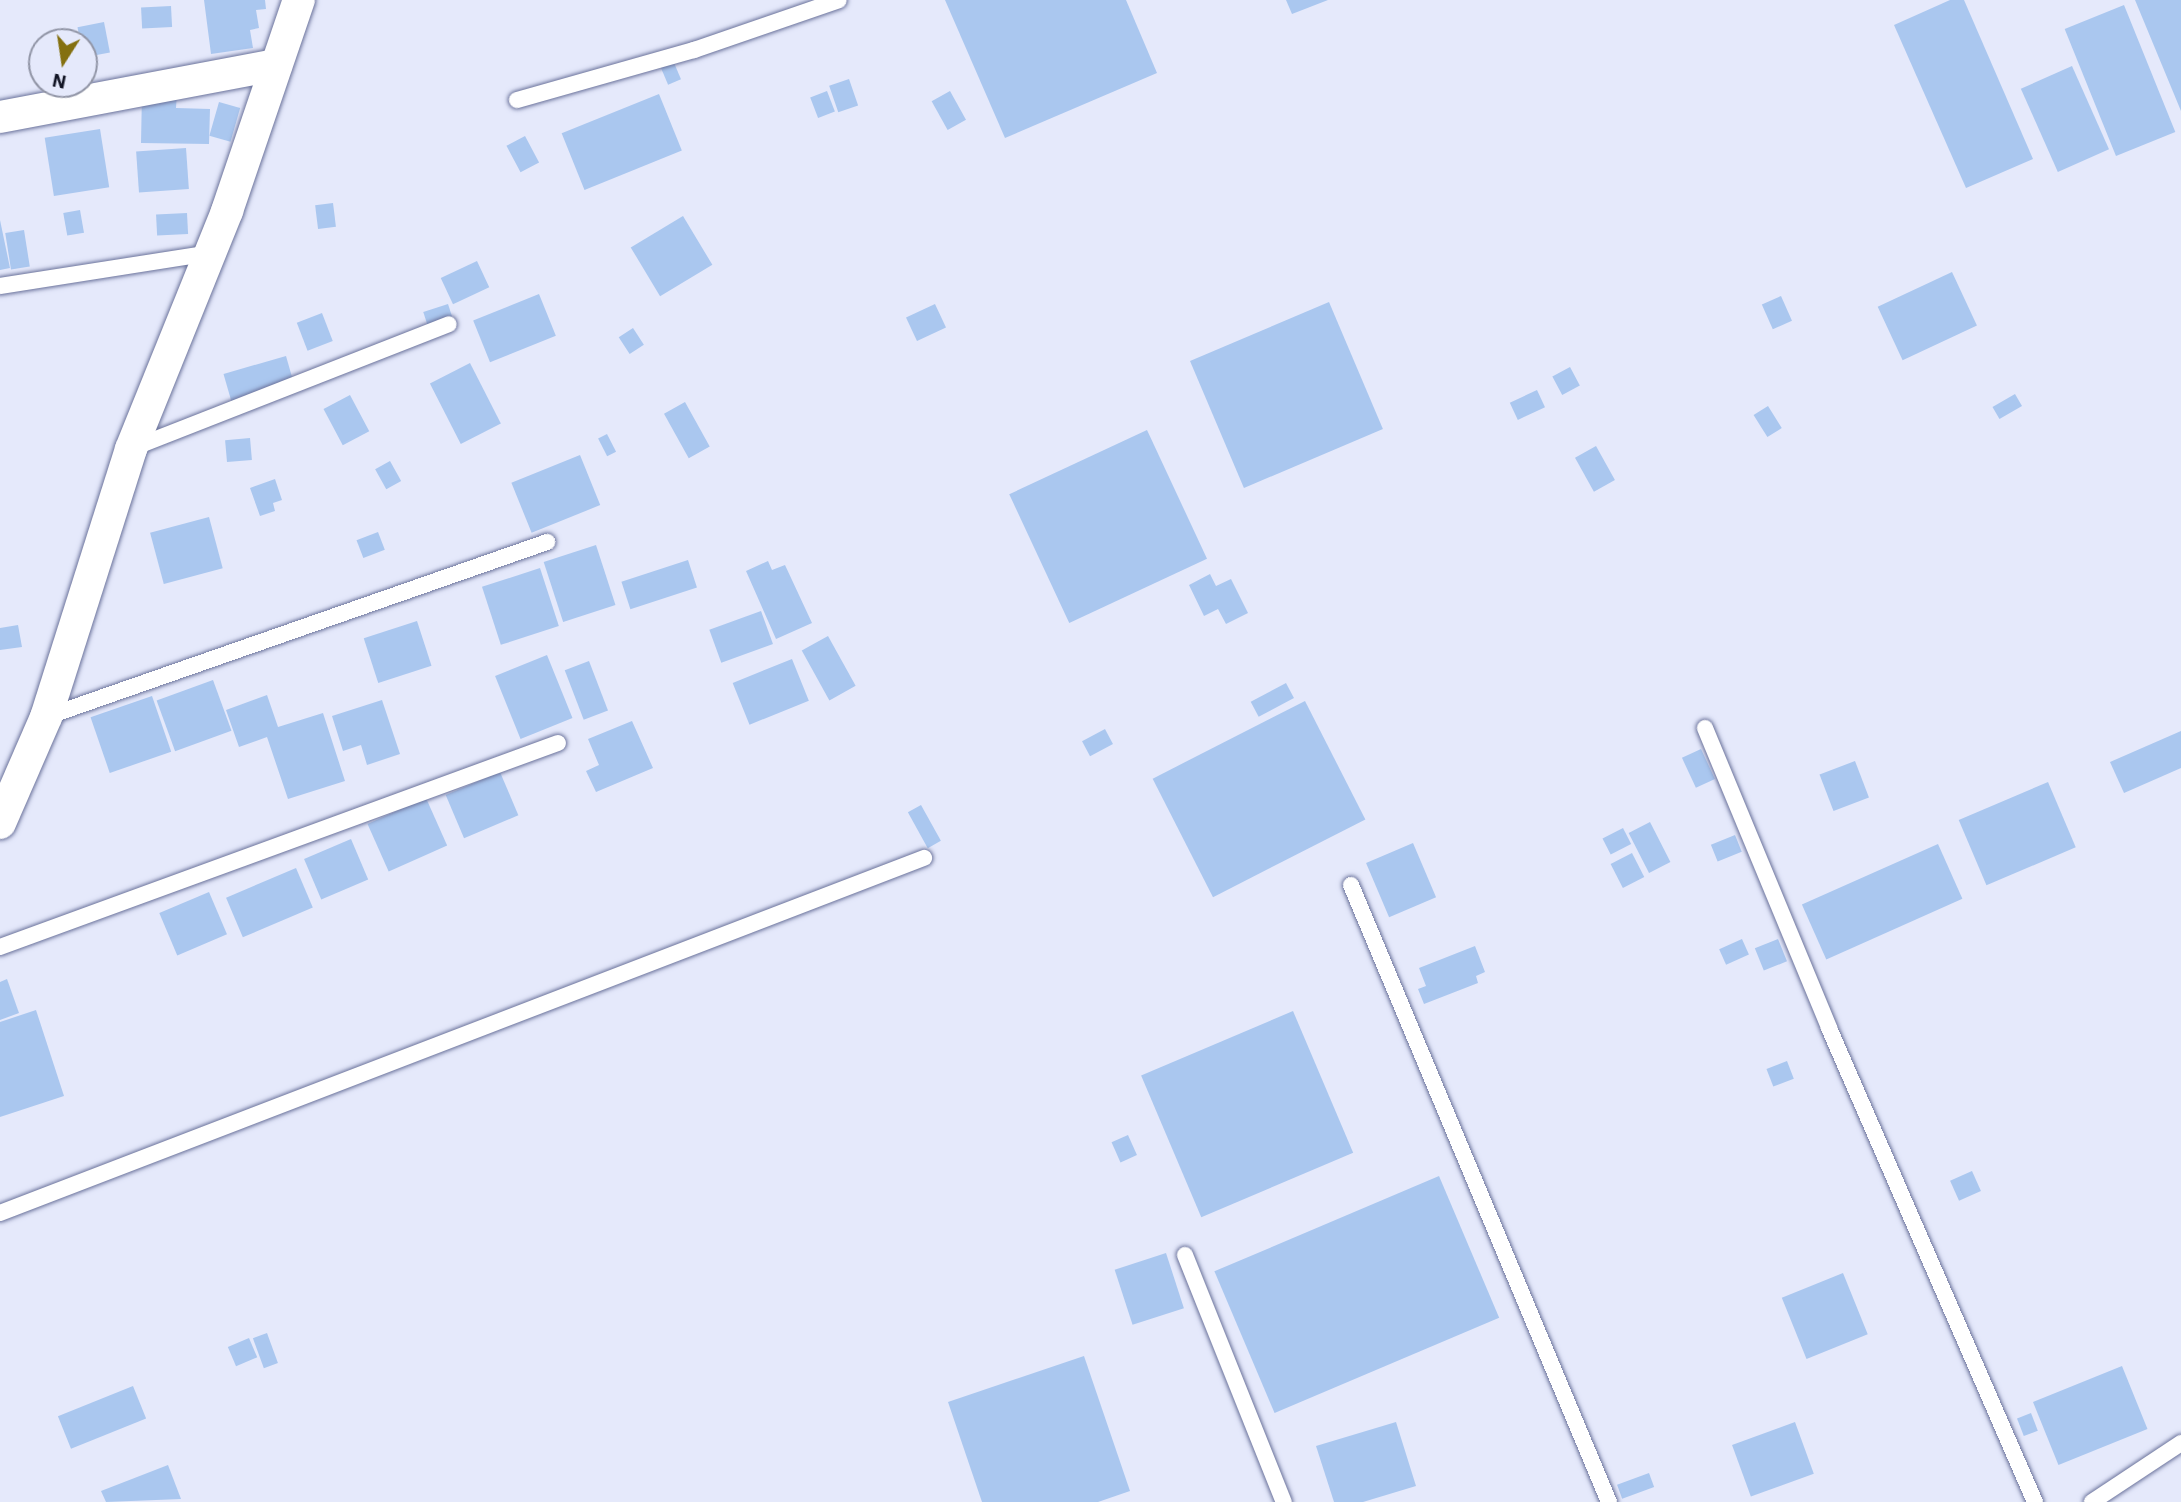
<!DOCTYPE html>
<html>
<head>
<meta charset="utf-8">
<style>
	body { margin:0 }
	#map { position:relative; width:2181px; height:1502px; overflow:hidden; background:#e5e9fb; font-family:"IBM Plex Sans",sans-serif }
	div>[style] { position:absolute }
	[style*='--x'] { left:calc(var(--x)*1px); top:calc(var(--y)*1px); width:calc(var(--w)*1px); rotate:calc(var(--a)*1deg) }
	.building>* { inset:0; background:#aac7ef; transform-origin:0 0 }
	.roads { filter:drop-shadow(0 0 2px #6a729b) drop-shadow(0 0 2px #6a729b) }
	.service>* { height:16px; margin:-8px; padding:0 8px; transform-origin:8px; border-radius:8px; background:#fff }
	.minor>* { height:32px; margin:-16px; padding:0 16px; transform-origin:16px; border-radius:16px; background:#fff }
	span { translate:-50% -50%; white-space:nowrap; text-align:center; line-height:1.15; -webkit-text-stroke:5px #e5e9fb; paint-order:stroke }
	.north { position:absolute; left:28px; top:28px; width:70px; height:70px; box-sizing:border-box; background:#e5e9fb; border:2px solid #9195a6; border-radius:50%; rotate:192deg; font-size:19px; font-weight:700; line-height:28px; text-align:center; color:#131626 }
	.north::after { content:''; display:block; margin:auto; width:24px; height:32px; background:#847010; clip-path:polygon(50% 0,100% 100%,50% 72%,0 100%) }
</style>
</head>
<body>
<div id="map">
	<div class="building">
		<div style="clip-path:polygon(204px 0,265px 0,266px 9px,256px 10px,259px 28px,250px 30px,253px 48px,211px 54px)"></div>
		<div style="clip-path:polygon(945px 0,1126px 0,1157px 73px,1005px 138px)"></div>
		<div style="clip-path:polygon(1286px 0,1328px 0,1292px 14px)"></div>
		<div style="clip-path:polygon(1950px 0,1964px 0,2033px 159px,1966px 188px,1894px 25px)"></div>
		<div style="clip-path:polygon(2135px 0,2181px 0,2181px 111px)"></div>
		<div style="left:2124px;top:5px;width:137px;height:64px;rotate:68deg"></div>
		<div style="left:171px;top:6px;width:21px;height:30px;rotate:87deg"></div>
		<div style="left:104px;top:22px;width:31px;height:27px;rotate:79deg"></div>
		<div style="left:672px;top:58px;width:23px;height:14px;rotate:67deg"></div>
		<div style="left:2072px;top:66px;width:91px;height:56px;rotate:66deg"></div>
		<div style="left:849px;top:79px;width:28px;height:21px;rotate:71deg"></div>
		<div style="left:827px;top:91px;width:22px;height:18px;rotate:69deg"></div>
		<div style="left:950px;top:91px;width:33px;height:21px;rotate:61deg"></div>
		<div style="clip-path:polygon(142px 92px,177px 92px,176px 108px,210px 109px,209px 144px,141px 143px)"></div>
		<div style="left:659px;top:94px;width:61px;height:105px;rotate:68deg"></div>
		<div style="left:219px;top:102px;width:22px;height:35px;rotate:16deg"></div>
		<div style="left:100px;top:129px;width:59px;height:56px;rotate:81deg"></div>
		<div style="left:525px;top:136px;width:30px;height:21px;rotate:62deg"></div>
		<div style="left:186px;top:148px;width:41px;height:50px;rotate:86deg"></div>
		<div style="left:333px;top:203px;width:24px;height:18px;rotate:83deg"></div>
		<div style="left:80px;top:210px;width:23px;height:17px;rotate:80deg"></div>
		<div style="left:187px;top:213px;width:21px;height:31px;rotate:87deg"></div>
		<div style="left:683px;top:216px;width:57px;height:61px;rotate:59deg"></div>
		<div style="clip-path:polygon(0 220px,10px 268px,0 270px)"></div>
		<div style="left:24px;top:230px;width:37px;height:19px;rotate:81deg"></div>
		<div style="left:477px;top:261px;width:29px;height:40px;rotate:65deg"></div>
		<div style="left:1952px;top:272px;width:59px;height:82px;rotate:65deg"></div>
		<div style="left:539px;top:294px;width:45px;height:71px;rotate:68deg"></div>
		<div style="left:1781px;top:296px;width:27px;height:21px;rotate:66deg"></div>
		<div style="left:1329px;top:302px;width:138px;height:151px;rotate:67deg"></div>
		<div style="left:448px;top:304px;width:16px;height:26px;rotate:72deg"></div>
		<div style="left:935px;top:304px;width:26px;height:32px;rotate:65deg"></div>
		<div style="left:322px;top:313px;width:30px;height:27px;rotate:69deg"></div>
		<div style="left:633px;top:328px;width:20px;height:17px;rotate:57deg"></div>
		<div style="left:286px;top:356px;width:29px;height:65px;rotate:74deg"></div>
		<div style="left:470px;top:363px;width:68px;height:45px;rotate:63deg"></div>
		<div style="left:1570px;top:367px;width:21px;height:20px;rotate:62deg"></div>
		<div style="left:1537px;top:390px;width:19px;height:30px;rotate:65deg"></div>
		<div style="left:2015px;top:394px;width:14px;height:26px;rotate:60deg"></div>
		<div style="left:350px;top:395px;width:41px;height:30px;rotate:62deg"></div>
		<div style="left:685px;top:402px;width:51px;height:24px;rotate:61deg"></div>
		<div style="left:1768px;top:406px;width:26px;height:17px;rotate:58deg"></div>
		<div style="left:1147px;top:430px;width:142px;height:152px;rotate:65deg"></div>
		<div style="left:607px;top:434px;width:20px;height:10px;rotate:63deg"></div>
		<div style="left:250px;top:438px;width:22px;height:25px;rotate:85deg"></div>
		<div style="left:1596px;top:446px;width:39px;height:24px;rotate:61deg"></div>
		<div style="left:580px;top:455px;width:54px;height:74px;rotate:68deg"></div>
		<div style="left:390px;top:461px;width:23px;height:17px;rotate:61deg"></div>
		<div style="clip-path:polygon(275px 479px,282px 500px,273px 503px,275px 511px,260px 516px,250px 488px)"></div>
		<div style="left:209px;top:517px;width:53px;height:61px;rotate:75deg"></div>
		<div style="left:378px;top:532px;width:19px;height:23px;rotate:69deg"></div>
		<div style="left:596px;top:545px;width:63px;height:55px;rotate:72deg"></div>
		<div style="left:688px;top:560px;width:29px;height:70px;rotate:72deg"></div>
		<div style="clip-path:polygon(768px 561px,772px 570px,785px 565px,812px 623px,776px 639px,746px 571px)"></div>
		<div style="left:540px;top:568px;width:61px;height:61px;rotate:72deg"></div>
		<div style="clip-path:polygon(1210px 574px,1216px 586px,1231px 579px,1248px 613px,1226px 624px,1218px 609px,1204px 616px,1189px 585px)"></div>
		<div style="left:761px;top:611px;width:35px;height:55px;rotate:70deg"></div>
		<div style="left:417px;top:621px;width:47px;height:56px;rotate:72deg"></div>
		<div style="clip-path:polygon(18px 625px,22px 647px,0 650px,0 628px)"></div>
		<div style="left:828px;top:636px;width:57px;height:30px;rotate:61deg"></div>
		<div style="left:547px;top:655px;width:68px;height:56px;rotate:68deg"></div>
		<div style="left:792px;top:659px;width:45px;height:64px;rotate:68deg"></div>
		<div style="left:589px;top:661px;width:53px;height:26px;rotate:69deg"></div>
		<div style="left:213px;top:680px;width:54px;height:60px;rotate:70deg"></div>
		<div style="left:1286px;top:683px;width:17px;height:40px;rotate:62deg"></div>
		<div style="clip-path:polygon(267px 695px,278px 727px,323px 713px,345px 781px,288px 799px,267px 737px,239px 747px,226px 710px)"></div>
		<div style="left:152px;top:696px;width:59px;height:65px;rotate:71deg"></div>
		<div style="clip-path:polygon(382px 700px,400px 754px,367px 765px,361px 745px,343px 751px,332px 716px)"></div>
		<div style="left:1305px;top:701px;width:133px;height:171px;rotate:63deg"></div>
		<div style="clip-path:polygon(632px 721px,653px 768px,596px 792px,586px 771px,599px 765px,588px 739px)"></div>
		<div style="left:1105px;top:729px;width:17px;height:26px;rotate:62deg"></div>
		<div style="clip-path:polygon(2181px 731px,2181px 768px,2124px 793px,2110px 762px)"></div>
		<div style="left:1701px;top:749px;width:33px;height:21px;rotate:65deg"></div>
		<div style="left:1855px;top:761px;width:39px;height:38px;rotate:69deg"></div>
		<div style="left:500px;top:772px;width:47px;height:59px;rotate:67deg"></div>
		<div style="left:2048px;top:782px;width:71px;height:97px;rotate:67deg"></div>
		<div style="left:426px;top:798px;width:52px;height:64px;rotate:66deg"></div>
		<div style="left:921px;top:805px;width:41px;height:15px;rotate:61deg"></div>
		<div style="left:1650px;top:822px;width:45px;height:24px;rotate:63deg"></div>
		<div style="left:1623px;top:828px;width:18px;height:23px;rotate:63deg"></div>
		<div style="left:1735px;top:835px;width:18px;height:26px;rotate:68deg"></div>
		<div style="left:351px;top:839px;width:44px;height:51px;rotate:67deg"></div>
		<div style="left:1413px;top:843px;width:59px;height:51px;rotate:67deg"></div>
		<div style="left:1938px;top:844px;width:60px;height:149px;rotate:66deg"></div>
		<div style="left:1632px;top:853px;width:27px;height:24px;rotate:63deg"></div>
		<div style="left:296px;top:868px;width:43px;height:76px;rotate:67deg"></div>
		<div style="left:209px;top:892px;width:46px;height:54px;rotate:67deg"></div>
		<div style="left:1742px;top:939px;width:17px;height:25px;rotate:66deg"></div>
		<div style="left:1778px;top:939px;width:24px;height:25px;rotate:68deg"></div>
		<div style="clip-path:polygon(1475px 946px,1485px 972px,1476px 976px,1478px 983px,1424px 1004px,1418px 989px,1426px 986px,1419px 968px)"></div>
		<div style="clip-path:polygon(7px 979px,19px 1013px,0 1020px,0 982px)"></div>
		<div style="clip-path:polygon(36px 1010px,64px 1096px,0 1117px,0 1022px)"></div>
		<div style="left:1293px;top:1011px;width:154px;height:165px;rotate:67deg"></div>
		<div style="left:1787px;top:1061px;width:19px;height:22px;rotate:69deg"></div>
		<div style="left:1128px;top:1135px;width:22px;height:18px;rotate:66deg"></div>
		<div style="left:1972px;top:1171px;width:22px;height:24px;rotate:66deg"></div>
		<div style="left:1439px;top:1176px;width:154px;height:244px;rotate:67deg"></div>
		<div style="left:1166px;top:1253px;width:58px;height:54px;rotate:72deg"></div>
		<div style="left:1843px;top:1273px;width:66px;height:66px;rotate:68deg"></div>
		<div style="left:267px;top:1333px;width:32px;height:15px;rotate:70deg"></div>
		<div style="left:249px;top:1338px;width:21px;height:23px;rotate:67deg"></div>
		<div style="clip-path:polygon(1084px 1356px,1130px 1491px,1098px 1502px,982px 1502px,948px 1402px)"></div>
		<div style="left:2122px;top:1366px;width:68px;height:96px;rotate:68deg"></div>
		<div style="left:133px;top:1386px;width:35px;height:81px;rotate:68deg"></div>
		<div style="left:2031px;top:1413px;width:19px;height:15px;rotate:69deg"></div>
		<div style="clip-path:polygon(1396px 1422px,1416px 1486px,1363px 1502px,1334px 1502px,1316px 1446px)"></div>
		<div style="left:1795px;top:1422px;width:55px;height:67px;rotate:70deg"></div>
		<div style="clip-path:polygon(168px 1465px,181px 1499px,106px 1502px,101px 1491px)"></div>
		<div style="left:1649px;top:1473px;width:15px;height:34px;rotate:70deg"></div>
	</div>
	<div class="roads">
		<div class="service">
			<div style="--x:517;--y:100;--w:184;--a:-15.8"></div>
			<div style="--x:694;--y:50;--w:153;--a:-19"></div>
			<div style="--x:0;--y:286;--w:214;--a:-8.9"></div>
			<div style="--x:133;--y:448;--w:339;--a:-21.4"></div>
			<div style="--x:46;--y:717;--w:531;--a:-19.25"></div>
			<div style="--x:1705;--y:728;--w:325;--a:67.5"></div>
			<div style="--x:1829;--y:1028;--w:517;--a:66.51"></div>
			<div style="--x:1351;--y:885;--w:669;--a:67.31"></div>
			<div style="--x:0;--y:947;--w:594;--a:-20.08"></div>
			<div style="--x:0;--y:1213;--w:990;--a:-21.02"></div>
			<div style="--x:1185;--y:1255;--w:266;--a:68.2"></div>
			<div style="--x:2092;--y:1502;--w:107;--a:-33.5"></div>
		</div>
		<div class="minor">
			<div style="--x:0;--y:117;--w:281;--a:-10.7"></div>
			<div style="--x:0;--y:823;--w:116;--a:-66.5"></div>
			<div style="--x:46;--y:717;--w:281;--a:-72.4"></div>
			<div style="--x:131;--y:449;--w:257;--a:-68"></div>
			<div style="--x:227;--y:211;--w:223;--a:-71.2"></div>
		</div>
	</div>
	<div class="north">N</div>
</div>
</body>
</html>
